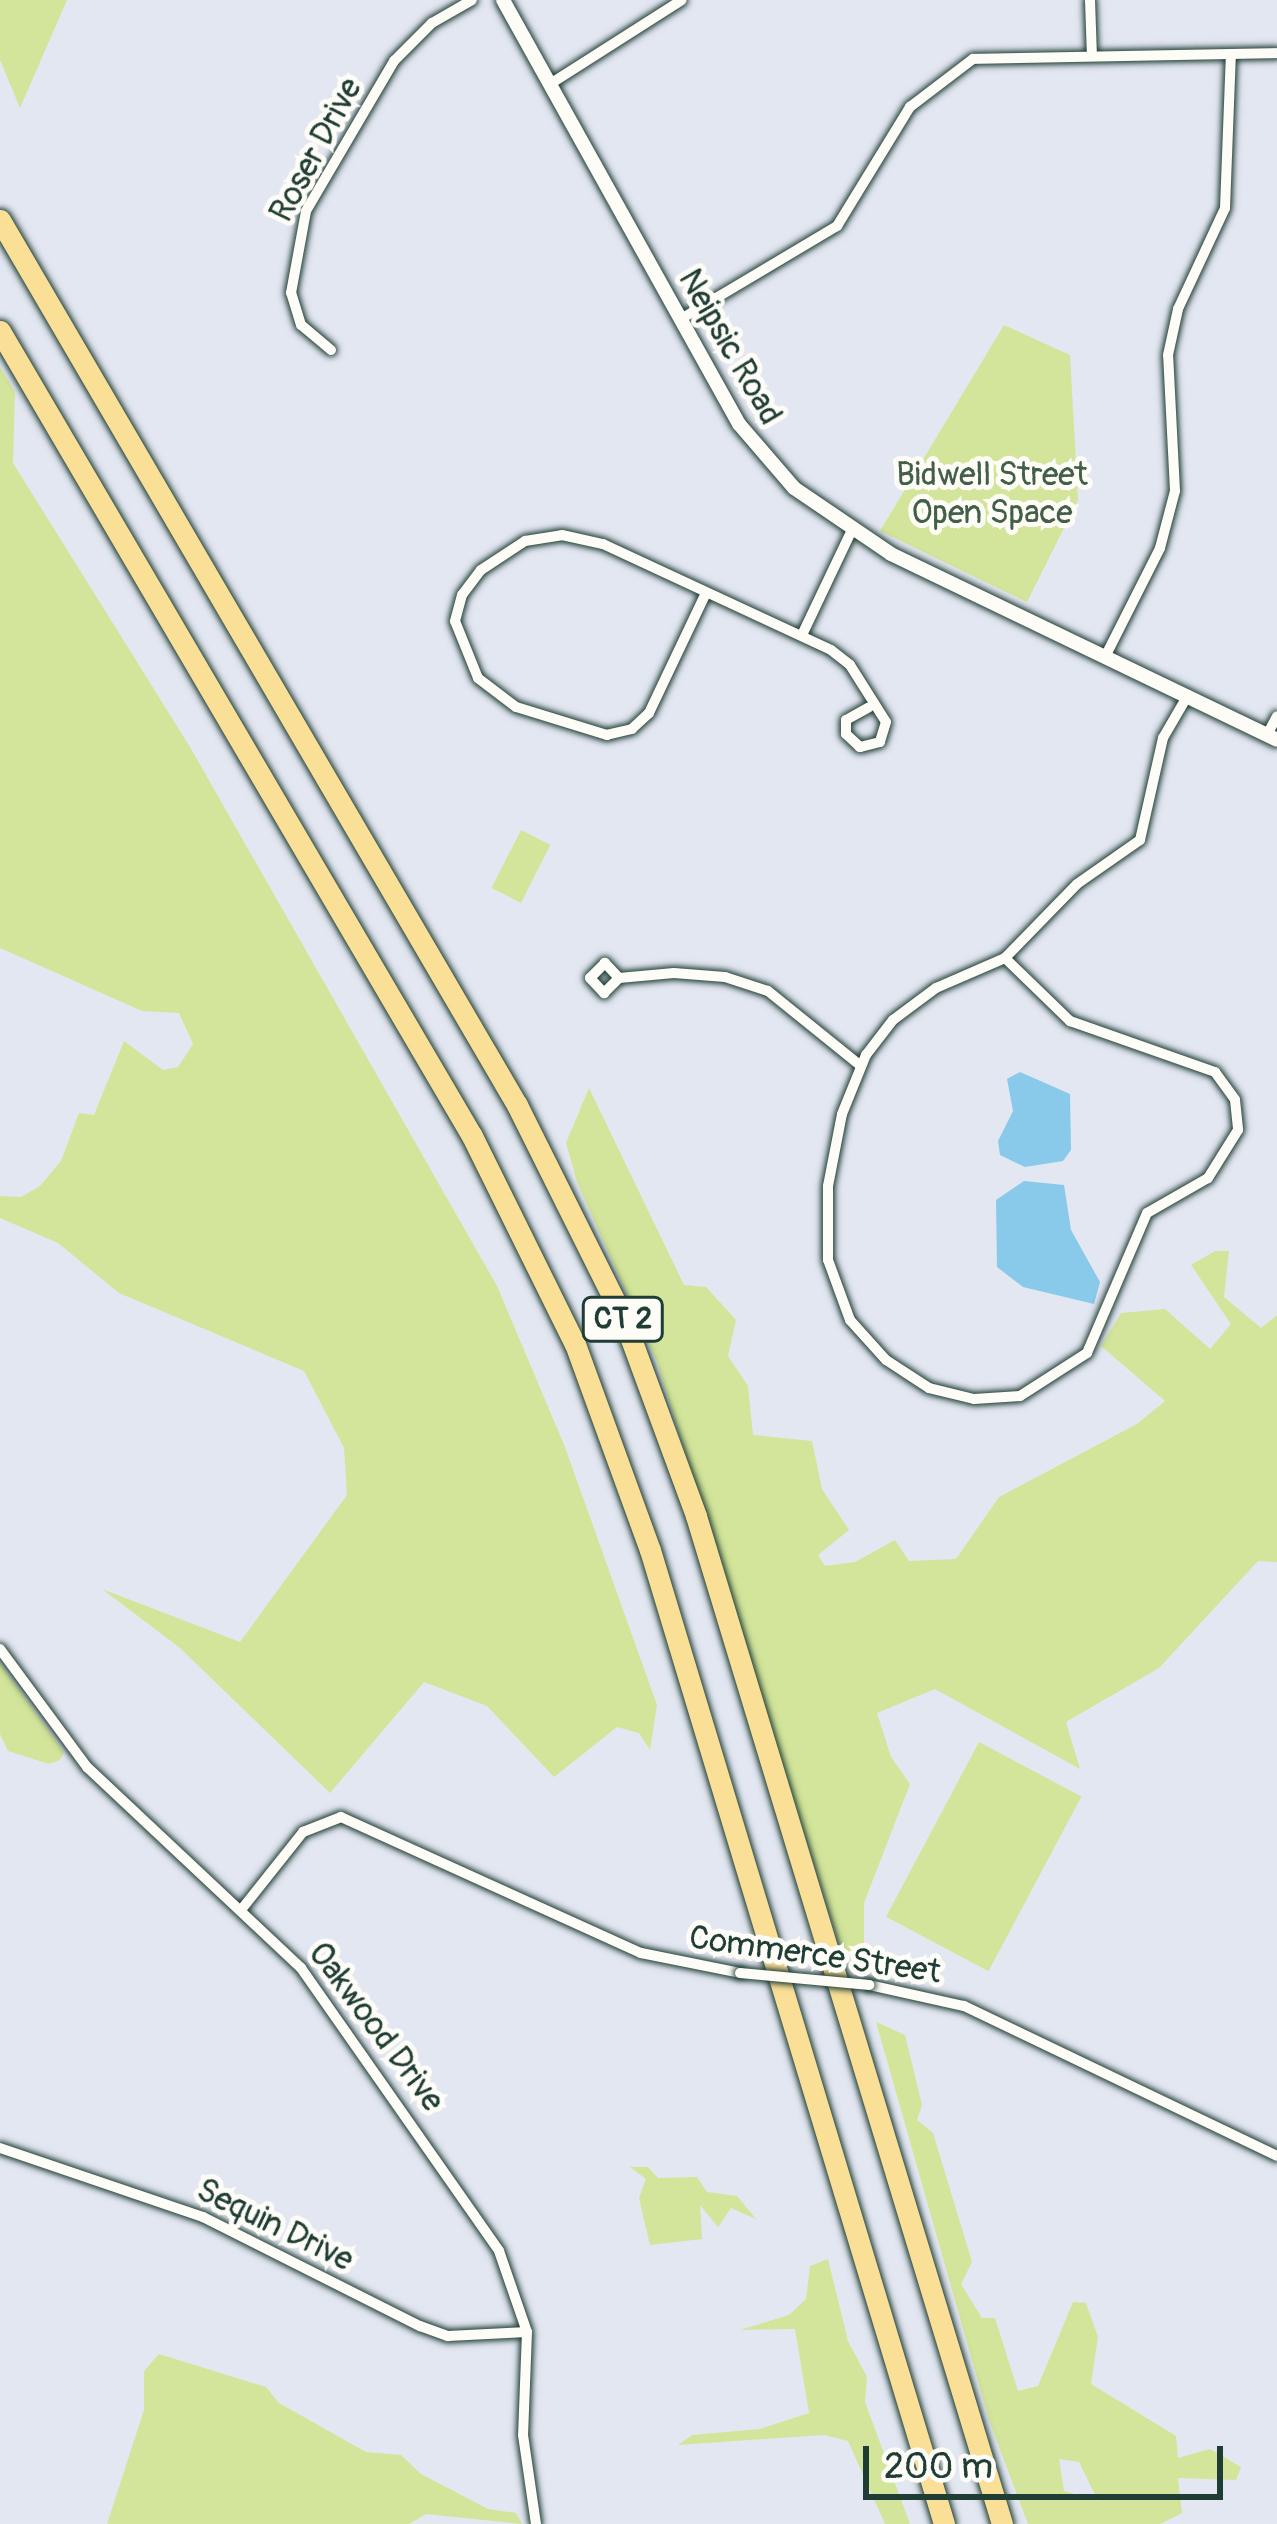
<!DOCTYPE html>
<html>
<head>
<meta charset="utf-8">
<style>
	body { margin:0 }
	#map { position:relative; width:1277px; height:2524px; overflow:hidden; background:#e3e7f2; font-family:Pangolin,sans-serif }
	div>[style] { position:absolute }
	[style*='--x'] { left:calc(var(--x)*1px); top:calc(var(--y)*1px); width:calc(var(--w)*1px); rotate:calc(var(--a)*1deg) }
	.green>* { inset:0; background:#d3e59a; transform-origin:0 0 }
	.water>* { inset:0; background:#89c9ea }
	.roads { filter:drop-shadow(0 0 3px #1f3d34) drop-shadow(0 0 3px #1f3d34) }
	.minor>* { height:10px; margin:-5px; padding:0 5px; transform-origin:5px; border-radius:5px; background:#fdfcf7 }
	.tertiary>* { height:14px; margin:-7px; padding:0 7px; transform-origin:7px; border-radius:7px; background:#fdfcf7 }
	.motorway>* { height:21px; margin:-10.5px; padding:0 10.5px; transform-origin:10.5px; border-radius:10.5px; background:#fadf96 }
	.bridges { filter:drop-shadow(0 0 3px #1f3d34) drop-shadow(0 0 3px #1f3d34) }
	.minor-bridge>* { height:10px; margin:-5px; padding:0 5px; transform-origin:5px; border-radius:5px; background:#fdfcf7 }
	span { translate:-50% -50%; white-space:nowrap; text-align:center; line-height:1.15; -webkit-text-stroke:10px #fdfcf7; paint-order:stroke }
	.shield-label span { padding:3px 9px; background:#fdfcf7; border:3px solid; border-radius:9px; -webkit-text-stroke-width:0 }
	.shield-label { font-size:30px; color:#1f3d34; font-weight:700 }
	.street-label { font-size:33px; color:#1f3d34 }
	.park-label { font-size:33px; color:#435f48 }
	.scale { position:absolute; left:863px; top:2446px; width:360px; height:54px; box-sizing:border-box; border:6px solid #1f3d34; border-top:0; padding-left:15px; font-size:36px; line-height:42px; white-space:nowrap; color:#1f3d34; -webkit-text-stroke:9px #fdfcf7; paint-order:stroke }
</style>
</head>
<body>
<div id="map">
	<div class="green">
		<div style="clip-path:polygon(0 0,67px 0,20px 108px,0 60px)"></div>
		<div style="clip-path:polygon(1004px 325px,1070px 355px,1078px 500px,1027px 602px,880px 531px)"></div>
		<div style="clip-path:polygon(0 367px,15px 392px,13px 463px,190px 747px,497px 1286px,565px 1447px,657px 1705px,650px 1750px,639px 1733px,617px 1727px,554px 1777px,487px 1706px,424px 1682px,330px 1793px,180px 1648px,102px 1589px,240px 1642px,347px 1495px,344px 1448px,304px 1371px,119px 1293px,58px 1243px,0 1218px,0 1196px,21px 1197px,40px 1186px,61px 1161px,79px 1113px,94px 1115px,124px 1041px,163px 1070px,178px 1067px,193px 1044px,179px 1013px,142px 1011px,0 948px)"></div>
		<div style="left:521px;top:830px;width:33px;height:65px;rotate:27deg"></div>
		<div style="clip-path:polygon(589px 1088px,684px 1285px,706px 1287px,736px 1320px,728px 1356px,748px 1386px,753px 1435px,812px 1441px,822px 1489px,849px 1530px,818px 1555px,825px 1566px,855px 1562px,895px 1540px,909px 1561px,956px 1559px,999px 1497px,1137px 1424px,1165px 1401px,1101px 1346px,1121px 1313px,1165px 1309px,1210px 1349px,1231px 1324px,1191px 1265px,1215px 1251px,1229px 1251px,1224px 1297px,1261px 1328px,1277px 1315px,1277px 1562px,1258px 1561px,1159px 1668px,1066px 1722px,1080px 1769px,935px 1689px,877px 1713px,891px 1757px,910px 1784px,864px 1903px,864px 1964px,840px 1947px,657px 1362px,577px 1182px,566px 1143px)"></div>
		<div style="clip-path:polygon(0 1663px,64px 1752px,60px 1760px,49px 1764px,8px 1751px,0 1734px)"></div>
		<div style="left:979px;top:1742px;width:116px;height:198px;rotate:28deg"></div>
		<div style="clip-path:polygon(evenodd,876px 2022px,905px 2035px,922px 2105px,917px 2120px,933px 2133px,972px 2262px,961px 2284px,982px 2318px,995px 2318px,1018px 2391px,1038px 2386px,1073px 2302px,1086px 2303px,1098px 2337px,1091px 2384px,1176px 2436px,1178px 2458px,1210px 2449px,1241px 2467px,1236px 2480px,1178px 2478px,1182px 2513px,1160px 2524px,1028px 2524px,989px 2420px,876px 2022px,1059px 2459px,1079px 2462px,1098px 2501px,1064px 2491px,1059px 2459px)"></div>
		<div style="clip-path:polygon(630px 2167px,648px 2167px,658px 2178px,697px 2177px,707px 2192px,737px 2196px,756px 2219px,731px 2208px,718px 2227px,700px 2205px,702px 2239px,650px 2245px,639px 2198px,646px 2179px)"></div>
		<div style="clip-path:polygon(828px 2259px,848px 2341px,867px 2377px,865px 2402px,910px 2524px,885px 2524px,848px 2441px,824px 2435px,678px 2445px,692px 2435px,760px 2429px,809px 2413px,795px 2329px,740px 2330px,789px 2315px,806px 2299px,810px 2266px)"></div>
		<div style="clip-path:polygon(159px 2354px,266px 2387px,279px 2403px,366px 2452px,401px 2455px,421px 2474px,488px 2509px,516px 2513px,522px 2524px,426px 2514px,409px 2524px,107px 2524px,144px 2410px,144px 2371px)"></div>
	</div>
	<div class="water">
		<div style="clip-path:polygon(1020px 1072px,1070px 1094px,1071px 1150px,1063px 1161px,1025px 1167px,1000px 1155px,998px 1141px,1013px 1111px,1007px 1079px)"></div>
		<div style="clip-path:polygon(1024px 1181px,1064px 1185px,1071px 1230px,1100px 1282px,1094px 1304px,1023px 1287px,997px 1267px,996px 1200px)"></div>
	</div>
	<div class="roads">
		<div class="minor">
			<div style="--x:1090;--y:0;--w:56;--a:88"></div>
			<div style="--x:550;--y:84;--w:156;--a:-32.5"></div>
			<div style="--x:681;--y:319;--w:182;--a:-30.8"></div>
			<div style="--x:837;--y:226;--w:140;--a:-58.5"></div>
			<div style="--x:910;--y:107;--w:79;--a:-37.3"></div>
			<div style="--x:973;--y:59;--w:304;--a:-1.1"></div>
			<div style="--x:331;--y:350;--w:39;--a:-140"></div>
			<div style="--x:301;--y:325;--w:34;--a:-107"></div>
			<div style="--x:291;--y:293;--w:83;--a:-79.6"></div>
			<div style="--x:306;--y:211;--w:174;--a:-59.6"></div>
			<div style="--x:394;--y:61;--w:54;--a:-45"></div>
			<div style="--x:432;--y:23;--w:46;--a:-29.9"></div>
			<div style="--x:705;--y:595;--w:131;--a:115.4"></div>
			<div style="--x:649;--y:713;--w:23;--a:137"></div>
			<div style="--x:632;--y:729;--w:26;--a:167"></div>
			<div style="--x:607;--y:735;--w:95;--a:-162.9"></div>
			<div style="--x:516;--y:707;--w:48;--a:-142.7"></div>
			<div style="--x:478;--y:678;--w:61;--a:-112"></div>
			<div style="--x:455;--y:621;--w:27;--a:-75"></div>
			<div style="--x:462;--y:595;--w:31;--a:-53"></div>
			<div style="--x:481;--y:570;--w:53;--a:-33.4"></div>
			<div style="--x:525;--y:541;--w:37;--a:-9"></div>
			<div style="--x:562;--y:535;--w:42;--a:12.4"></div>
			<div style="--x:603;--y:544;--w:251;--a:24.9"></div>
			<div style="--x:831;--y:650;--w:24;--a:38"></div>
			<div style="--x:850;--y:665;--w:67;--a:57.7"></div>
			<div style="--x:886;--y:722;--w:21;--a:107"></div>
			<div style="--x:880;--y:742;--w:21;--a:166"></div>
			<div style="--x:860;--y:747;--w:19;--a:-137"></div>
			<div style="--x:846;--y:734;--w:14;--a:-90"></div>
			<div style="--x:846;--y:720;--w:26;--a:-29"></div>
			<div style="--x:802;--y:635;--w:114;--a:-64.6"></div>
			<div style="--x:1106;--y:655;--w:120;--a:-63.2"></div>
			<div style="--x:1160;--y:548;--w:59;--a:-75.3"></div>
			<div style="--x:1175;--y:491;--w:136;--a:-92.9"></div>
			<div style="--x:1168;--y:355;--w:47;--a:-77.7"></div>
			<div style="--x:1178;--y:309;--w:111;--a:-65"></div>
			<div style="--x:1225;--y:208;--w:154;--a:-87.8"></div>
			<div style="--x:1267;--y:735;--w:21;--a:-62"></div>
			<div style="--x:1005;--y:958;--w:91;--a:44.1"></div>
			<div style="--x:1070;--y:1021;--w:154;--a:19.4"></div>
			<div style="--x:1215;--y:1072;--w:34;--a:54"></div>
			<div style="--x:1235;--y:1100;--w:30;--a:84"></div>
			<div style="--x:1238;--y:1130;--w:57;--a:122"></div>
			<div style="--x:1208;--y:1178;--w:70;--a:150.2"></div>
			<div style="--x:1147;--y:1213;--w:152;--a:113.2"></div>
			<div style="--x:1087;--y:1353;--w:80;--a:147.3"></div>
			<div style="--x:1020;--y:1396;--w:46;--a:176.3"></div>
			<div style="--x:974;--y:1399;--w:46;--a:-166.3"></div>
			<div style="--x:929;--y:1388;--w:51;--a:-146.9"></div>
			<div style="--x:886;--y:1360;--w:54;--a:-132"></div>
			<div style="--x:850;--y:1320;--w:64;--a:-110.1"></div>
			<div style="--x:828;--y:1260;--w:74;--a:-90"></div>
			<div style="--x:828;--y:1186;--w:73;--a:-79"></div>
			<div style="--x:842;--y:1114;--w:64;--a:-67.9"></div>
			<div style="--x:866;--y:1055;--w:44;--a:-52.4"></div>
			<div style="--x:893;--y:1020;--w:54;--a:-36.7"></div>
			<div style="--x:936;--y:988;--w:75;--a:-23.5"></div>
			<div style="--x:1005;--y:958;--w:103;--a:-45.8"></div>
			<div style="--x:1077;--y:884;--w:77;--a:-34.9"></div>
			<div style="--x:1140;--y:840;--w:105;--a:-77.3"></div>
			<div style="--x:1163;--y:738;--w:50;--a:-59.8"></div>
			<div style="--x:619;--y:978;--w:21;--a:-133"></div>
			<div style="--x:605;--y:963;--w:21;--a:135"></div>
			<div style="--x:590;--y:978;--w:21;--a:47"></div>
			<div style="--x:604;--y:993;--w:21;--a:-45"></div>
			<div style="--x:619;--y:978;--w:55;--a:-5.2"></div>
			<div style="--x:674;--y:973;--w:51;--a:4.5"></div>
			<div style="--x:725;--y:977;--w:45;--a:18"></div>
			<div style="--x:768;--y:991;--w:119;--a:38.9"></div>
			<div style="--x:0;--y:1649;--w:147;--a:53.6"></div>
			<div style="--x:87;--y:1767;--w:294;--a:43.2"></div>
			<div style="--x:301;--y:1968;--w:345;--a:55"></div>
			<div style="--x:499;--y:2251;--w:86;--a:70.9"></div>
			<div style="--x:527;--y:2332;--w:103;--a:92.2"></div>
			<div style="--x:523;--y:2435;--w:90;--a:81.7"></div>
			<div style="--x:241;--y:1910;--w:100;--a:-51.5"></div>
			<div style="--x:303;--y:1832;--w:41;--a:-21.5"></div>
			<div style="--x:341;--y:1817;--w:329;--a:24.4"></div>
			<div style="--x:641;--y:1953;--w:101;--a:11.4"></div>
			<div style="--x:869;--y:1985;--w:97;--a:12.5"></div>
			<div style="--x:964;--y:2006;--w:347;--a:25.6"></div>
			<div style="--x:0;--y:2148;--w:214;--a:18.8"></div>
			<div style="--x:203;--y:2217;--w:243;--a:26.7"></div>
			<div style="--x:420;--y:2326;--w:30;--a:20"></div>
			<div style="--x:448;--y:2336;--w:79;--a:-2.9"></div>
		</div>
		<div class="tertiary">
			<div style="--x:503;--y:0;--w:485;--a:60.9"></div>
			<div style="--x:739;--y:424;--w:84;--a:49.3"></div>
			<div style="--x:794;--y:488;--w:117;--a:34.2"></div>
			<div style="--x:891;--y:554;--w:428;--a:25.7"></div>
		</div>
		<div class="motorway">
			<div style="--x:0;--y:220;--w:1025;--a:59.71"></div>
			<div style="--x:517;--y:1105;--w:240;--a:63.5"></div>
			<div style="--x:624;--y:1320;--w:209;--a:69.8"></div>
			<div style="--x:696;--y:1516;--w:1053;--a:73.11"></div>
			<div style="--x:0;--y:331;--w:933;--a:59.62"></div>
			<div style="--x:472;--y:1136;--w:232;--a:63.7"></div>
			<div style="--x:575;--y:1344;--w:219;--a:70"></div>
			<div style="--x:650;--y:1550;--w:1017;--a:73.2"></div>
		</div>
	</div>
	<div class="bridges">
		<div class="minor-bridge">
			<div style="--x:740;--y:1973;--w:130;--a:5.3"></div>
		</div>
	</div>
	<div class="shield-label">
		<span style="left:623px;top:1319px">CT 2</span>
	</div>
	<div class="street-label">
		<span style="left:316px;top:150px;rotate:-62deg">Roser Drive</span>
		<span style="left:730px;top:347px;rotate:60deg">Neipsic Road</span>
		<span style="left:815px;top:1955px;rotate:8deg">Commerce Street</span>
		<span style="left:376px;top:2027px;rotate:53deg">Oakwood Drive</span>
		<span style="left:275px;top:2225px;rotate:26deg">Sequin Drive</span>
	</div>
	<div class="park-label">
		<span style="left:992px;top:494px">Bidwell Street<br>Open Space</span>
	</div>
	<div class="scale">200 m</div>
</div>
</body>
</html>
